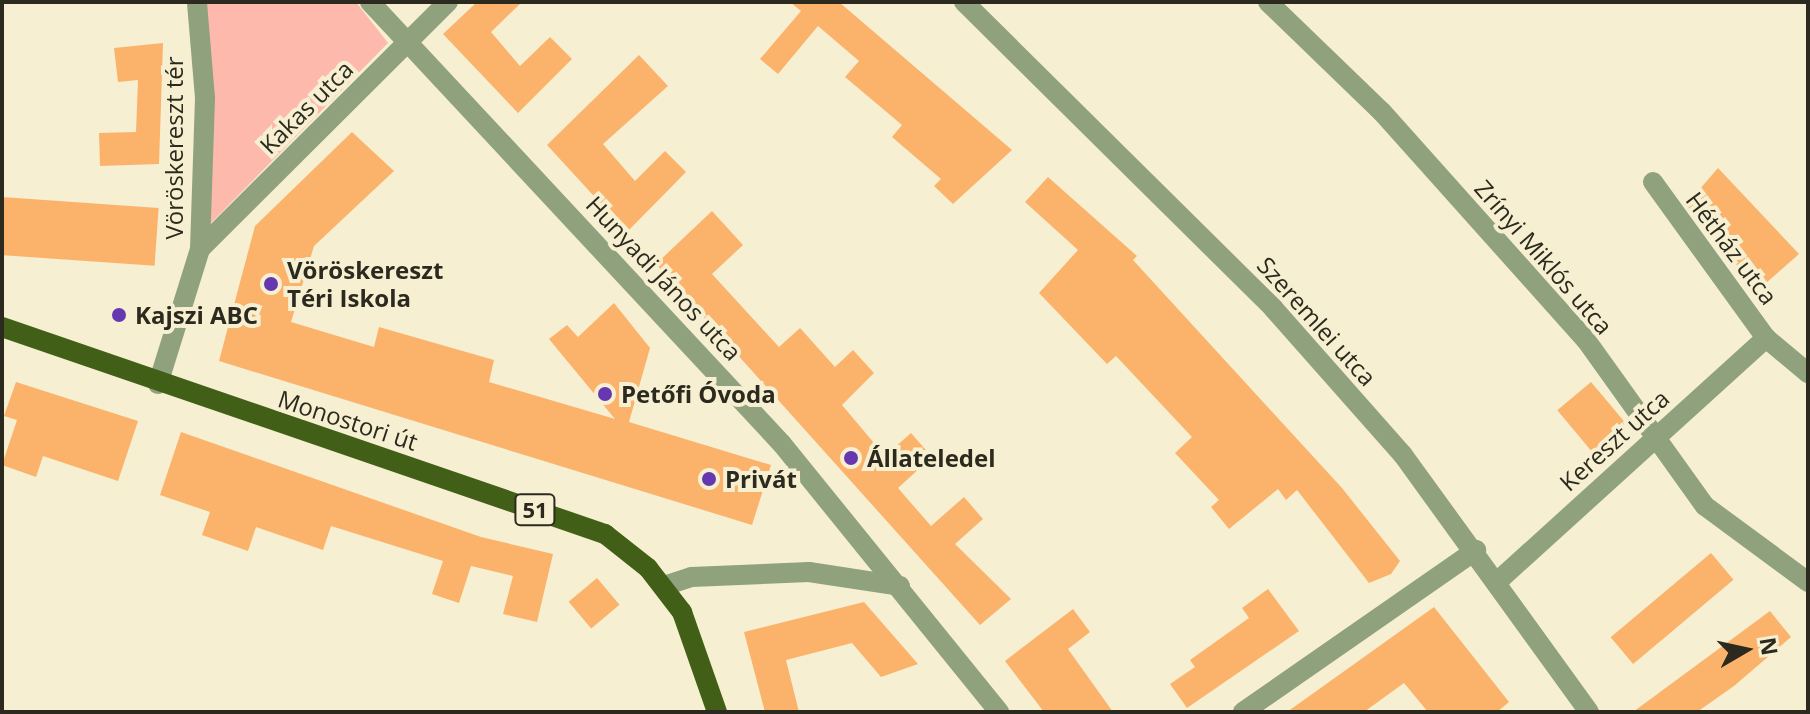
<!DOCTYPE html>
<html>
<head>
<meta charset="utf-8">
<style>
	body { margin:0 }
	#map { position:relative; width:1810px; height:714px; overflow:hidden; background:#f6efd1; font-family:"Open Sans",sans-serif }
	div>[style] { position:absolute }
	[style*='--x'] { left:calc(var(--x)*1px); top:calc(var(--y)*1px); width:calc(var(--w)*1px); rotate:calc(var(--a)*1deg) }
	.green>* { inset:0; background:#fdb9ab }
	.building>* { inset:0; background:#fbb36b; transform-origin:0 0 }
	.minor>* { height:20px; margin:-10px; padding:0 10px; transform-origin:10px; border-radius:10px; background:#8fa17d }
	.major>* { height:20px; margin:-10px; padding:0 10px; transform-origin:10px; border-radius:10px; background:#425f17 }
	.dots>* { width:22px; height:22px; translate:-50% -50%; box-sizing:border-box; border:4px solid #f6efd1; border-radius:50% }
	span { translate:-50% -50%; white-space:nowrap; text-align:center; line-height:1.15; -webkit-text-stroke:8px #f6efd1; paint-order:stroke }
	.shield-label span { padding:2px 6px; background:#f6efd1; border:2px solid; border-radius:6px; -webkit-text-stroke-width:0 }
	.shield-label { font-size:22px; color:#2c2a1e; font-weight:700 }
	.street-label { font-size:24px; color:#2c2a1e }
	.poi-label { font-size:24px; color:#2c2a1e; font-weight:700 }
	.left { translate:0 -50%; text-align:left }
	.frame { position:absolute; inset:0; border:4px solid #2c2a1e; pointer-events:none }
	.north { position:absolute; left:1706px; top:610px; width:80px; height:80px; -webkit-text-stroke:6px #f6efd1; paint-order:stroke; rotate:81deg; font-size:22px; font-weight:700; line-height:32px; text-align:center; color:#2c2a1e }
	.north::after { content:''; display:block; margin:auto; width:28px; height:36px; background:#2c2a1e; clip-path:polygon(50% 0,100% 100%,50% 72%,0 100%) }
</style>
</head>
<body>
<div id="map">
	<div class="green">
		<div style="clip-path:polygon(197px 2px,356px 2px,388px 43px,211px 223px)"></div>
	</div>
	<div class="building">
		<div style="clip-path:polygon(477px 2px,522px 2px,491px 32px,520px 66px,550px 37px,572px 59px,518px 113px,443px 34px)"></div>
		<div style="clip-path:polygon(790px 2px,839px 2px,1012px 150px,953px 204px,934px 186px,941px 179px,892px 137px,902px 125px,845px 77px,859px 61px,818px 26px,778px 74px,760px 59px,801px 11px)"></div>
		<div style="clip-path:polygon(163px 43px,159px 164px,100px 166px,99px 133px,136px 132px,138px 80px,118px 82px,114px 48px)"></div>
		<div style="clip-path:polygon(639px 55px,668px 86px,603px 144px,635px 181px,665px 151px,686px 172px,627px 232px,547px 145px)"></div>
		<div style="clip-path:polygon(352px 132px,394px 171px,314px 246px,291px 322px,374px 347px,379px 327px,494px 360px,489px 382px,615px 419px,549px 339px,567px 325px,578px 337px,614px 303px,650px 348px,629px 422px,771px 465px,752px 525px,219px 361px,255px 226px)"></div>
		<div style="clip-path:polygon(1718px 168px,1799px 254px,1758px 290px,1686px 205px)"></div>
		<div style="clip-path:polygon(1048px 177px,1137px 256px,1133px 260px,1342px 488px,1400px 561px,1391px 574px,1369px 583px,1297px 490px,1286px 500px,1278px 489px,1229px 529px,1211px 507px,1219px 500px,1175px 453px,1192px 437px,1116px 356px,1107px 364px,1039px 293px,1078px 250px,1025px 202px)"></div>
		<div style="left:2px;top:197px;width:157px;height:58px;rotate:4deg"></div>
		<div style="clip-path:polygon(712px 211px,743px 245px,712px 274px,779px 347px,800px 328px,835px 367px,853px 350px,874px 373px,842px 405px,885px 456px,911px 433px,932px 457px,898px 488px,931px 526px,964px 497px,983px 519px,955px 544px,1011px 599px,980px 625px,656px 264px)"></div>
		<div style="clip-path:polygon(16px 382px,138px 421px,118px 481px,43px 456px,36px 477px,2px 465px,17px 420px,4px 416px)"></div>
		<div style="left:1591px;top:382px;width:54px;height:44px;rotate:50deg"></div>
		<div style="clip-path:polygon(181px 432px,481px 537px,553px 554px,537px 622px,503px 614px,513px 576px,471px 566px,459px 603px,432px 594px,443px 561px,331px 526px,323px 550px,256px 527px,248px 551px,202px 535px,210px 512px,160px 495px)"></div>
		<div style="left:1711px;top:553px;width:35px;height:131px;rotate:50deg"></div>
		<div style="left:597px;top:578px;width:35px;height:37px;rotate:50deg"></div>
		<div style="clip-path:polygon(1268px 589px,1299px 631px,1187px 708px,1170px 684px,1195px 667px,1190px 660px,1249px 618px,1242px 608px)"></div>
		<div style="clip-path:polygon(864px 602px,918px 664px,881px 677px,852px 643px,786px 660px,799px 712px,765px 712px,744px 632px)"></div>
		<div style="clip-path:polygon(1434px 607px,1509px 702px,1497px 712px,1428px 712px,1404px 683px,1364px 712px,1287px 712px)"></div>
		<div style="clip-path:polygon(1073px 609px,1090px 632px,1068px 649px,1113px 712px,1044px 712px,1005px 661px)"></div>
		<div style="clip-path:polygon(1770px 611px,1791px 637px,1734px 686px,1697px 712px,1633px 712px)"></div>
	</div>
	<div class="minor">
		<div style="--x:370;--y:2;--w:604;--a:47.01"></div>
		<div style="--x:782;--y:444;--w:345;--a:51"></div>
		<div style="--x:964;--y:2;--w:435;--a:44.7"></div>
		<div style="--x:1273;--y:308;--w:196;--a:48.5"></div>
		<div style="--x:1403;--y:455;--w:317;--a:54.1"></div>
		<div style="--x:1268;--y:2;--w:158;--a:44"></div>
		<div style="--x:1382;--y:112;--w:306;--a:48.2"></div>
		<div style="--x:1586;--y:340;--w:204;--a:54.4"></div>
		<div style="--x:1705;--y:506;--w:128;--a:36.4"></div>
		<div style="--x:1653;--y:182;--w:193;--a:54.1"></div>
		<div style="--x:1766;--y:338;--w:55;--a:39.8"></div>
		<div style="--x:200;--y:249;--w:350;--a:-44.9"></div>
		<div style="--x:158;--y:384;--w:141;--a:-72.7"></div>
		<div style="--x:200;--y:249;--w:151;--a:-88.1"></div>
		<div style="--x:205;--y:98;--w:96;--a:-94.8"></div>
		<div style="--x:1498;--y:581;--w:362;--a:-42.2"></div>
		<div style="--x:664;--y:586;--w:28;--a:-18"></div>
		<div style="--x:691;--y:577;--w:118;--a:-2.4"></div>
		<div style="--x:809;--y:572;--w:92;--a:8.7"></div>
		<div style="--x:1243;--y:712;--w:284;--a:-34.8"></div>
	</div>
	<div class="major">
		<div style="--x:2;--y:327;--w:638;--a:18.95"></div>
		<div style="--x:605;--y:534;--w:55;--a:38.3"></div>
		<div style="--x:648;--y:568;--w:56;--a:52.3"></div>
		<div style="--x:682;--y:612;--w:106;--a:70.7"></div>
	</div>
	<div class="dots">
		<div style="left:271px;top:284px;background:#6638b0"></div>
		<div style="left:119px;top:315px;background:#6638b0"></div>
		<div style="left:605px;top:394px;background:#6638b0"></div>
		<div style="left:851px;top:458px;background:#6638b0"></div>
		<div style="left:709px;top:479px;background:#6638b0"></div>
	</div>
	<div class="shield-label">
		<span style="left:535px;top:510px">51</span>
	</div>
	<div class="street-label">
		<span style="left:306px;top:107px;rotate:-45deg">Kakas utca</span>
		<span style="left:174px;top:148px;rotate:-90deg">Vöröskereszt tér</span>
		<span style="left:1732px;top:248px;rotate:53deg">Hétház utca</span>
		<span style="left:1544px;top:257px;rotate:49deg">Zrínyi Miklós utca</span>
		<span style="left:664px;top:278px;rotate:47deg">Hunyadi János utca</span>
		<span style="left:1317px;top:321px;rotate:48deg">Szeremlei utca</span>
		<span style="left:348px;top:420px;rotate:18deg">Monostori út</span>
		<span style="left:1614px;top:440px;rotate:-42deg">Kereszt utca</span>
	</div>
	<div class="poi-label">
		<span class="left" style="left:287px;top:284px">Vöröskereszt<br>Téri Iskola</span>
		<span class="left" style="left:135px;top:315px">Kajszi ABC</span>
		<span class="left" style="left:621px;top:394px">Petőfi Óvoda</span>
		<span class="left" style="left:867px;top:458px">Állateledel</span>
		<span class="left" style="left:725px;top:479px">Privát</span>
	</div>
	<div class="frame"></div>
	<div class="north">N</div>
</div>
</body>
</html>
